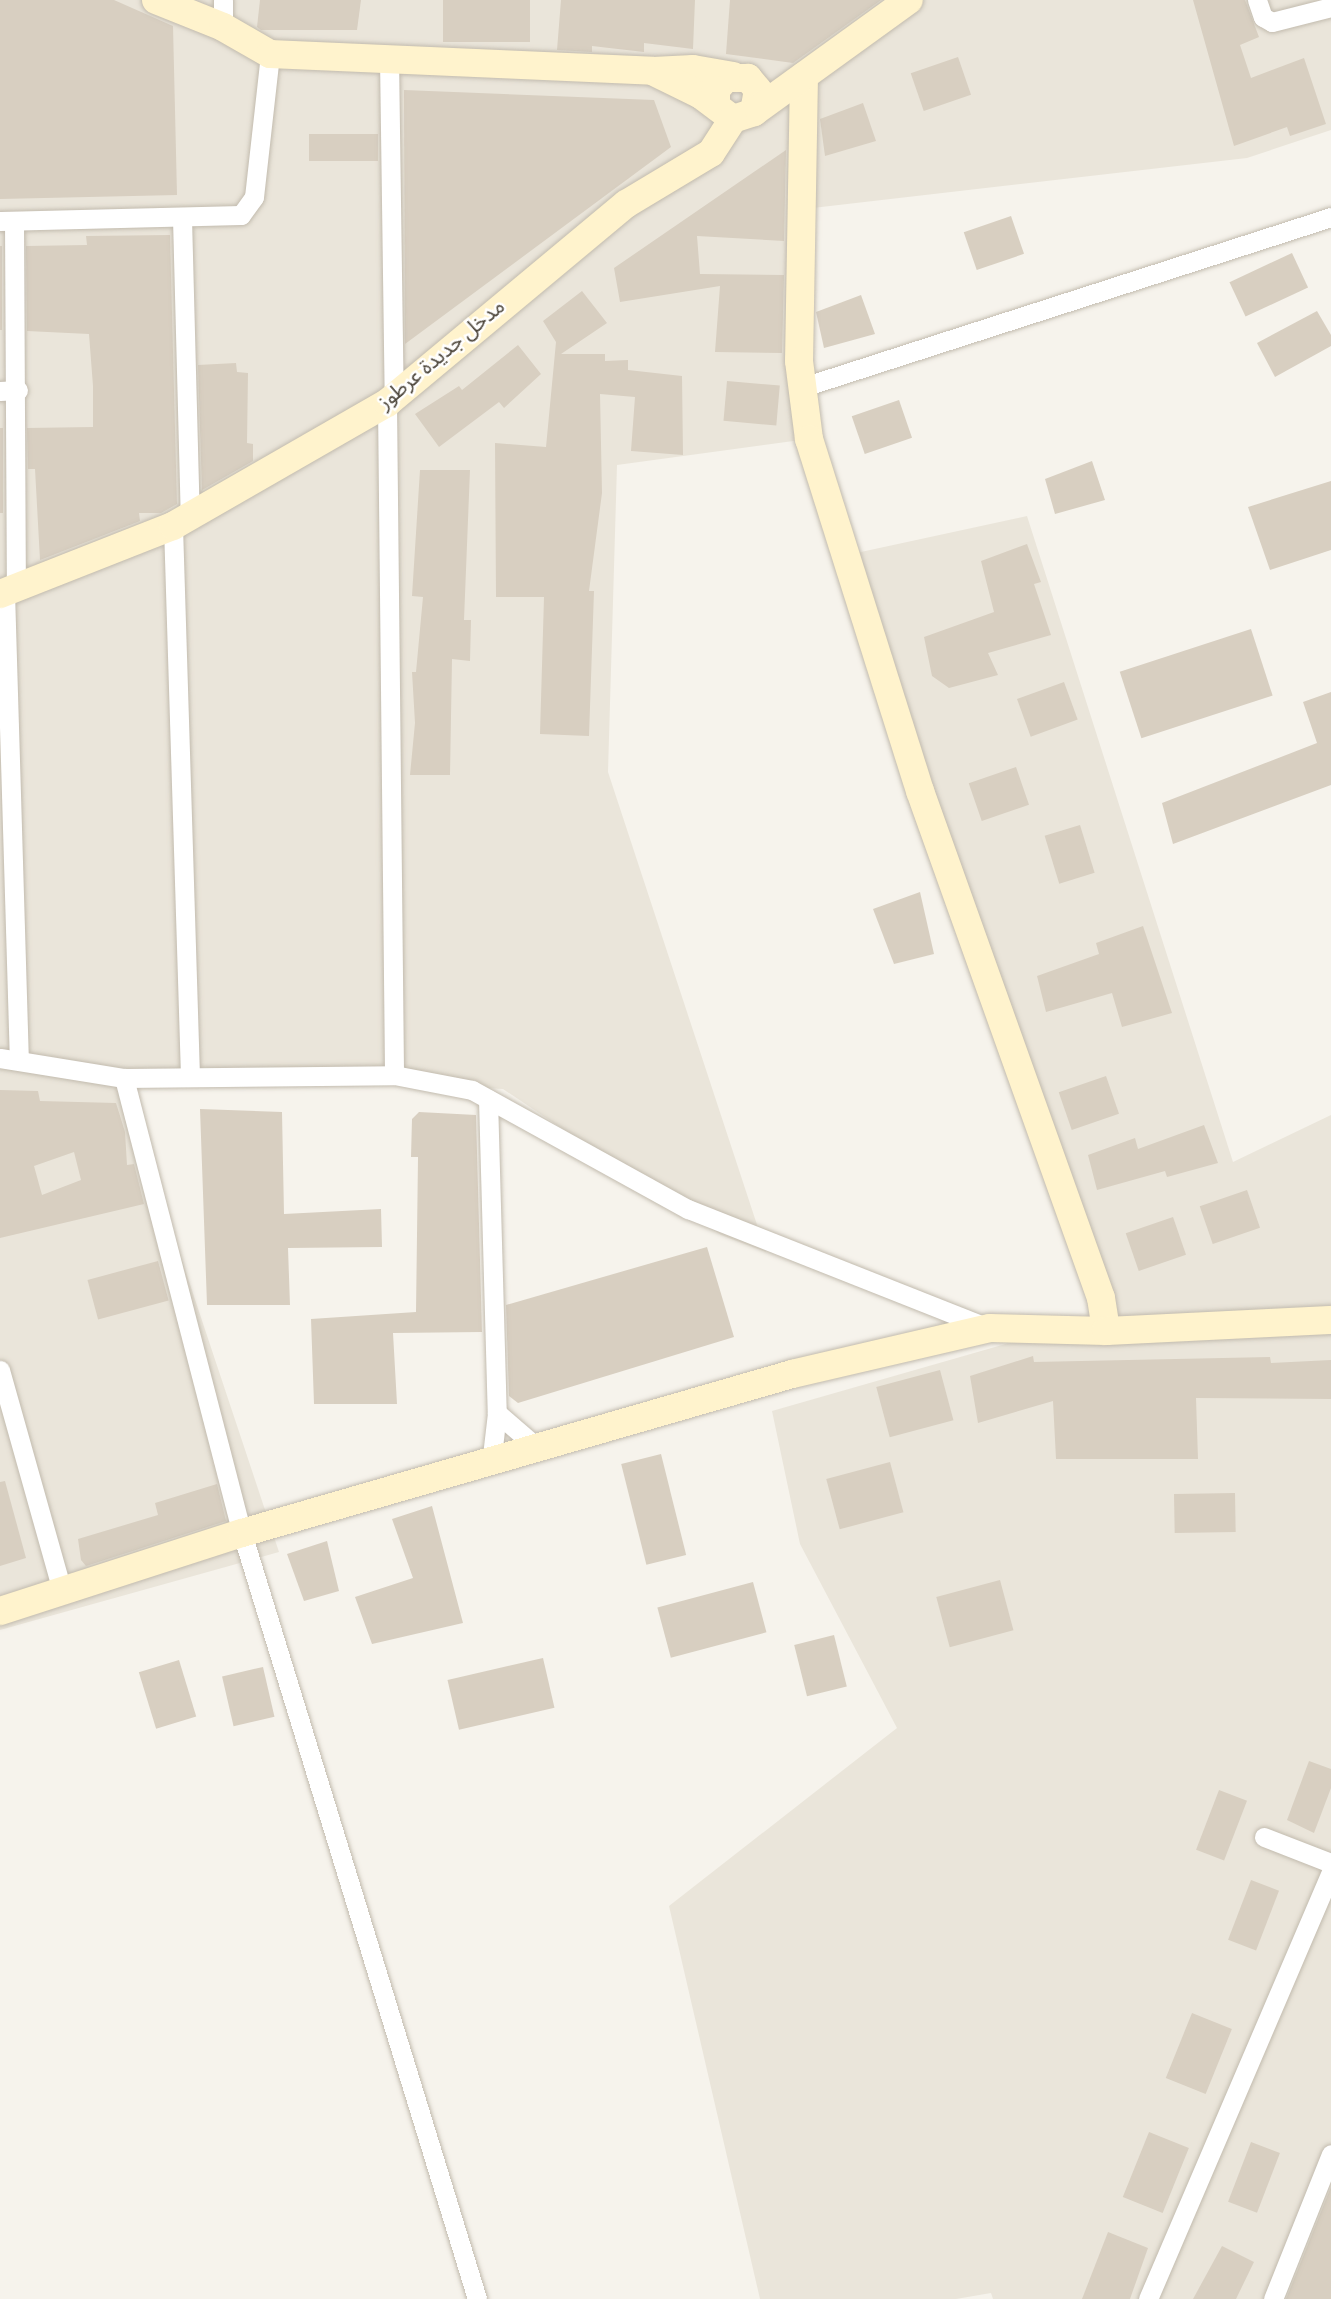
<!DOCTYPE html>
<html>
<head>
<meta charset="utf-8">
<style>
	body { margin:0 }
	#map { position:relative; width:1331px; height:2299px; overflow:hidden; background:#f6f3ec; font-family:"PT Sans Narrow","Noto Sans Arabic",sans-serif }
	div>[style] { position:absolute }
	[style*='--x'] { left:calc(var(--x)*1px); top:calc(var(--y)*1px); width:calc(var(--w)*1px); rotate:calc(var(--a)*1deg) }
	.residential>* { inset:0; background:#eae5da }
	.building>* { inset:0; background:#d8cfc1; transform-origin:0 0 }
	.roads { filter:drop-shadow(0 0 2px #c2bbae) drop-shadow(0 0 2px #c2bbae) }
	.street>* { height:19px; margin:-9.5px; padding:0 9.5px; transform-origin:9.5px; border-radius:9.5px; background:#fff }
	.secondary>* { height:28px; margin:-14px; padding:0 14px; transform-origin:14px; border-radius:14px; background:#fff3cd }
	span { translate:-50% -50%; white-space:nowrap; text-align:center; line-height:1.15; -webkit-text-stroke:5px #fff; paint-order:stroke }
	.street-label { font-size:21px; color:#4b4439 }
</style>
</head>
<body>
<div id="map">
	<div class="residential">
		<div style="clip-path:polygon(0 0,1331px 0,1331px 130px,1247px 158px,804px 209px,808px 439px,617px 465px,608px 772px,766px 1252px,721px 1235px,503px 1089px,225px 1073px,123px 1083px,279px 1552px,0 1630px)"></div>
		<div style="clip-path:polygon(1027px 516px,1233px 1162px,1331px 1115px,1331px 2299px,993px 2299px,991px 2293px,956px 2299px,760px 2299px,669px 1906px,897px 1728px,800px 1544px,772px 1411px,1009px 1343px,1105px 1331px,847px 555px)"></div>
	</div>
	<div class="building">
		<div style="clip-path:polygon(0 0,114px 0,173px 26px,177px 195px,0 199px)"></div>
		<div style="clip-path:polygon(260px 0,361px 0,357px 30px,261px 30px,257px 27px)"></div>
		<div style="left:443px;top:0;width:87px;height:42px"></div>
		<div style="clip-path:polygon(561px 0,695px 0,693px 49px,644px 43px,644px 52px,592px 46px,592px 52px,557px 50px)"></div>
		<div style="clip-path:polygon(730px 0,881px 0,793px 63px,726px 54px)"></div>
		<div style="clip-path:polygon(1193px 0,1245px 0,1259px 37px,1240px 45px,1251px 78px,1304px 58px,1326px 124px,1290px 136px,1287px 127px,1234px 146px)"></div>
		<div style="left:958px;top:57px;width:40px;height:50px;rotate:71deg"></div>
		<div style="clip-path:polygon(404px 90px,654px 100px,671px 147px,405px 344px)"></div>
		<div style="clip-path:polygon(863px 103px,876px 141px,825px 156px,820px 119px)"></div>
		<div style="left:309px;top:134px;width:69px;height:27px"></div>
		<div style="clip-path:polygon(786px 150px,784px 241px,697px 236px,700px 274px,784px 275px,782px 353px,715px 352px,720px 286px,620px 302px,614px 268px)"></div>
		<div style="left:1011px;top:216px;width:40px;height:50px;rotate:71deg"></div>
		<div style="clip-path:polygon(170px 235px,177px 504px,161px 513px,139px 513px,140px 521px,40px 560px,35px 469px,28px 469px,27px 428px,93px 427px,93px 386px,89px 334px,27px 331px,26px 246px,87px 245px,86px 236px)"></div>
		<div style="left:0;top:246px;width:2px;height:84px"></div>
		<div style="left:1292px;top:253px;width:38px;height:69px;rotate:65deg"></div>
		<div style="clip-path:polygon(582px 291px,607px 323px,561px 354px,605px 354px,605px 361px,628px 360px,628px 370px,682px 376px,683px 455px,631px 451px,635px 397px,600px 394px,602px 493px,589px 591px,594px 591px,589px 736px,540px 734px,544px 597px,496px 597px,495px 443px,546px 447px,556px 342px,543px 321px)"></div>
		<div style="clip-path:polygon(861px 295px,875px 334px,824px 348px,816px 312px)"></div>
		<div style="clip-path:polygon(1317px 311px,1331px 335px,1331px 346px,1275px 377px,1257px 343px)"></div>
		<div style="clip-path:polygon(518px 345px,541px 374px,504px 408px,499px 402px,439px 447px,415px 414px,459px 386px,462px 390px)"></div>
		<div style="clip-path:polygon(236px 363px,237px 372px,248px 373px,247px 443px,253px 444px,253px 461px,202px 490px,198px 365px)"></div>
		<div style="left:727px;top:381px;width:53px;height:40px;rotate:5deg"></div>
		<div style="left:899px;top:400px;width:40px;height:50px;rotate:71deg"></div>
		<div style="left:0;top:428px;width:3px;height:85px"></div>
		<div style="clip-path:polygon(1092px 461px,1105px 500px,1055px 514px,1045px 479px)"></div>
		<div style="clip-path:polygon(420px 470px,470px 470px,464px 620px,471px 620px,470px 661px,452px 659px,450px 775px,410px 775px,415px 723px,412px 672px,416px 672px,423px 597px,412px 596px)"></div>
		<div style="clip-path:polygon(1331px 481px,1331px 550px,1270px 570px,1248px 507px)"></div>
		<div style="clip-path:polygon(1027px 544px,1041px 582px,1034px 584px,1051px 635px,988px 653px,998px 675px,949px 688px,932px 676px,924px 637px,994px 612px,981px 561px)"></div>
		<div style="left:1251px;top:629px;width:70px;height:138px;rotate:72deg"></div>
		<div style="left:1064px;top:682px;width:40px;height:50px;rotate:70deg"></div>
		<div style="clip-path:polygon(1331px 692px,1331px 785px,1173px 844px,1162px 803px,1317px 743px,1303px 702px)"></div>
		<div style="left:1016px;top:767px;width:40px;height:50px;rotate:71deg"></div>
		<div style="left:1080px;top:825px;width:50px;height:37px;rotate:73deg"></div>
		<div style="clip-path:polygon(920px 892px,934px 954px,894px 964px,873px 909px)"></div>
		<div style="clip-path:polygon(1143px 926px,1172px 1013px,1122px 1027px,1112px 993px,1046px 1012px,1037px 976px,1099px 954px,1096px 943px)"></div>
		<div style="left:1106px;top:1076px;width:40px;height:50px;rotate:71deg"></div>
		<div style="clip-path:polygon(evenodd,0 1090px,38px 1091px,40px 1101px,116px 1103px,125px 1132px,127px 1165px,134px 1164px,144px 1204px,0 1238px,0 1090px,74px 1152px,81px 1180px,42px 1195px,34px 1166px,74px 1152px)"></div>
		<div style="clip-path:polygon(200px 1109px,282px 1112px,284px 1214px,381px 1209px,382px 1247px,288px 1248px,290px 1305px,207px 1305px)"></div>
		<div style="clip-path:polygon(419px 1112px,476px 1115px,482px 1332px,393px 1333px,397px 1404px,314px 1404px,311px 1319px,416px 1312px,418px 1157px,411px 1157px,412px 1119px)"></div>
		<div style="clip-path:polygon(1204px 1125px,1218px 1163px,1167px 1177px,1165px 1171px,1097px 1190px,1088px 1155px,1135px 1138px,1138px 1149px)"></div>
		<div style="left:1247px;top:1190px;width:40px;height:50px;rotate:71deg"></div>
		<div style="left:1173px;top:1217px;width:40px;height:50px;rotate:71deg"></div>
		<div style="clip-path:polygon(707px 1247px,734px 1337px,518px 1403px,509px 1396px,506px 1305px)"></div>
		<div style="left:158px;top:1261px;width:41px;height:73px;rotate:75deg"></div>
		<div style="clip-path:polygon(1033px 1356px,1034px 1362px,1270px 1357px,1271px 1363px,1331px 1360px,1331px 1399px,1196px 1398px,1198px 1459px,1056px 1459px,1053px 1401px,978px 1423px,970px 1376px)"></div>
		<div style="left:940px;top:1370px;width:52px;height:66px;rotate:75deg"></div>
		<div style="left:661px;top:1454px;width:104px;height:41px;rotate:76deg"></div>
		<div style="left:890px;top:1462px;width:52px;height:66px;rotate:75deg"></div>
		<div style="clip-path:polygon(5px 1481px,26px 1558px,0 1566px,0 1482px)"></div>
		<div style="clip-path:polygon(217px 1484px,226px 1521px,86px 1566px,81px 1560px,78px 1539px,158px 1515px,155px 1503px)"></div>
		<div style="left:1235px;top:1493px;width:39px;height:61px;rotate:89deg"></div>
		<div style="clip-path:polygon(432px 1506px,463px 1623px,372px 1644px,355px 1597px,413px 1578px,392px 1519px)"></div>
		<div style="clip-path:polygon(327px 1541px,339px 1591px,304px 1601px,287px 1554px)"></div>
		<div style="left:1000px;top:1580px;width:52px;height:66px;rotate:75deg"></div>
		<div style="left:753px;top:1582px;width:52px;height:99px;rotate:75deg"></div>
		<div style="left:834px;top:1635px;width:53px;height:41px;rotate:76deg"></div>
		<div style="left:543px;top:1658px;width:51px;height:98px;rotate:77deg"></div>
		<div style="left:179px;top:1660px;width:59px;height:42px;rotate:73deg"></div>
		<div style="left:263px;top:1667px;width:51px;height:42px;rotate:77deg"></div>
		<div style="clip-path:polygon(1309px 1761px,1331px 1769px,1331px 1788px,1314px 1833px,1287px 1820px)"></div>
		<div style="left:1219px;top:1790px;width:30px;height:64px;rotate:21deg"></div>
		<div style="left:1251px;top:1880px;width:30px;height:64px;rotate:21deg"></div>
		<div style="left:1192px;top:2013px;width:43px;height:70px;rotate:22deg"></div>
		<div style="left:1149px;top:2132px;width:43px;height:70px;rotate:22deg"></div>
		<div style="left:1251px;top:2142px;width:31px;height:64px;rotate:21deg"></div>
		<div style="clip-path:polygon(1331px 2187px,1331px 2299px,1286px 2299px)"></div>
		<div style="clip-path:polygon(1108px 2232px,1148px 2248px,1130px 2299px,1082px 2299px)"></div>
		<div style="clip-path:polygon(1222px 2246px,1254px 2262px,1236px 2299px,1193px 2299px)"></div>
	</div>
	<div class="roads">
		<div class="street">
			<div style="--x:1257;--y:0;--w:18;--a:71"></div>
			<div style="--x:1263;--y:17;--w:10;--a:29"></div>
			<div style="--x:1272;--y:22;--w:61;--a:-14.3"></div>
			<div style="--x:223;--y:27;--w:27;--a:-90"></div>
			<div style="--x:389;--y:58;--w:339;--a:89.2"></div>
			<div style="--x:182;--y:218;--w:297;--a:88.5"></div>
			<div style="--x:0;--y:221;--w:241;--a:-1.4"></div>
			<div style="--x:241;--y:215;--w:22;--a:-54"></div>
			<div style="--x:254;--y:197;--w:144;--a:-83.6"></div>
			<div style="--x:14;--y:221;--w:367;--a:89.7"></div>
			<div style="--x:800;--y:388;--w:558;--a:-17.85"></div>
			<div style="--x:0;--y:391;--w:18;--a:-3"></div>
			<div style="--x:387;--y:403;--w:672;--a:89.4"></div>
			<div style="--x:173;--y:526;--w:551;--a:88.23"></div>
			<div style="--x:5;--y:592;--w:468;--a:88.3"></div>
			<div style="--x:0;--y:1058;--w:126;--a:9.2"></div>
			<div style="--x:124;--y:1078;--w:270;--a:-0.6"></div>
			<div style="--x:394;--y:1075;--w:79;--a:10.9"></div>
			<div style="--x:472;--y:1090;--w:247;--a:28.9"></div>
			<div style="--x:688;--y:1209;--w:324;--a:21.6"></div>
			<div style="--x:124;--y:1078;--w:470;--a:75.5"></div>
			<div style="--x:242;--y:1533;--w:801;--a:72.94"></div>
			<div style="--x:488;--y:1099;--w:314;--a:88.4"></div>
			<div style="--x:497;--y:1413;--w:51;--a:96.7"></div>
			<div style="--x:0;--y:1370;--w:230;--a:74.3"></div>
			<div style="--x:497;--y:1413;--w:57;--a:40.7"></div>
			<div style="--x:1264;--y:1837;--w:72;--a:21.2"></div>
			<div style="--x:1148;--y:2299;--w:465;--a:-66.8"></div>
			<div style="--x:1273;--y:2299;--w:156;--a:-68.2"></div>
		</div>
		<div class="secondary">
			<div style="--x:156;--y:0;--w:72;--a:21.9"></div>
			<div style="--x:223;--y:27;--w:54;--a:29.9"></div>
			<div style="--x:270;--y:54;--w:383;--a:2.5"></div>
			<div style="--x:653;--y:71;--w:40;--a:-2.9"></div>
			<div style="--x:693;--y:69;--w:41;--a:9.9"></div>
			<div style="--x:656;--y:73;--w:50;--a:26.1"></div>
			<div style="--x:701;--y:95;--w:40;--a:37"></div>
			<div style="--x:733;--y:119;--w:22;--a:-18"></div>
			<div style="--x:754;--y:112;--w:22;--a:-80"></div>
			<div style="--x:758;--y:90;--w:16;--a:-130"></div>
			<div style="--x:748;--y:78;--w:22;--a:180"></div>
			<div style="--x:726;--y:78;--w:16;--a:130"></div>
			<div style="--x:716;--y:90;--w:15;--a:90"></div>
			<div style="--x:804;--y:76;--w:285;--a:91"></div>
			<div style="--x:799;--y:361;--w:79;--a:82.7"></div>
			<div style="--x:809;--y:439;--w:369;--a:72.5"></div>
			<div style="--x:920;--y:791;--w:538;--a:70.35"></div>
			<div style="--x:1101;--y:1298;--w:33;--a:81"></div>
			<div style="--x:754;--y:112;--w:191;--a:-35.9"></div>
			<div style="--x:0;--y:594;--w:186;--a:-21.5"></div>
			<div style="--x:173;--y:526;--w:247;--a:-29.9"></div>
			<div style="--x:387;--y:403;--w:311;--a:-39.8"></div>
			<div style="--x:626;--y:204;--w:99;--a:-31"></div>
			<div style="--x:711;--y:153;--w:40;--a:-57.1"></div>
			<div style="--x:0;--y:1611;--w:254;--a:-17.9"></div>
			<div style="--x:242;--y:1533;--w:573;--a:-16.12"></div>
			<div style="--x:792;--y:1374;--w:203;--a:-13.1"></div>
			<div style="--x:990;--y:1328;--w:116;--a:1.5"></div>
			<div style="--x:1106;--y:1331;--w:225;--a:-2.8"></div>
		</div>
	</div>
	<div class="street-label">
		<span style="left:441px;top:354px;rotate:-40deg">مدخل جديدة عرطوز</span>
	</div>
</div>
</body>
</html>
